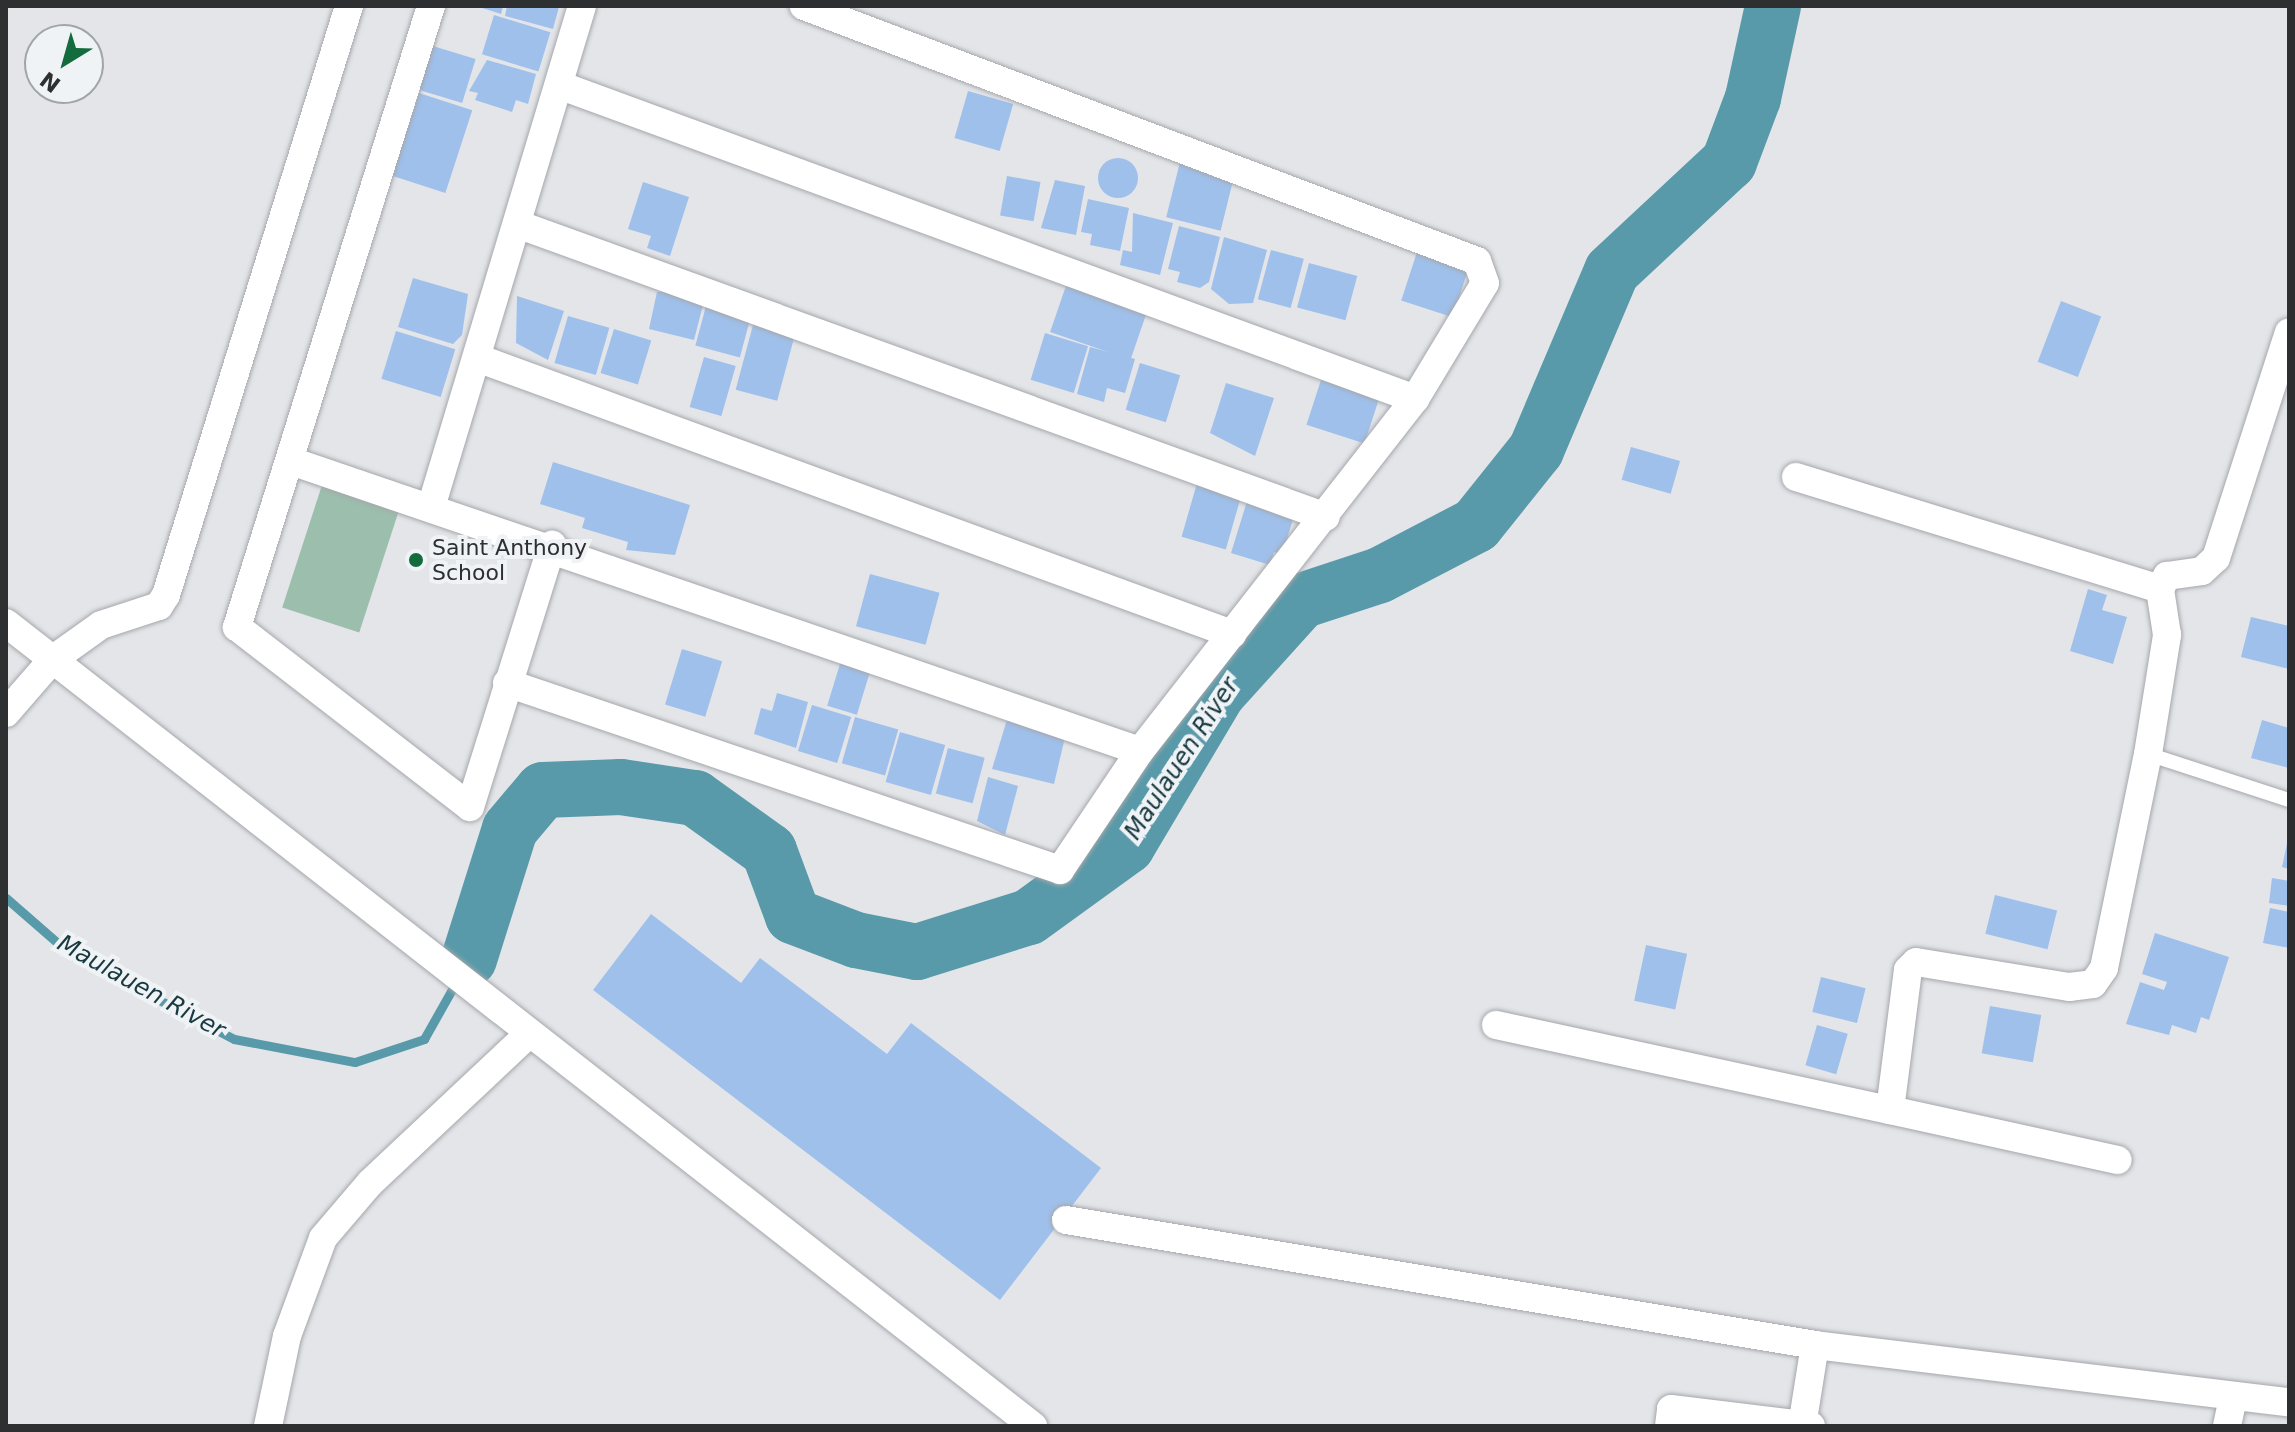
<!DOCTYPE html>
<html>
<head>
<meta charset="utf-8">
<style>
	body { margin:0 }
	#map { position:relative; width:2295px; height:1432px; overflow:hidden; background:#e3e5e9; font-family:"DejaVu Sans",sans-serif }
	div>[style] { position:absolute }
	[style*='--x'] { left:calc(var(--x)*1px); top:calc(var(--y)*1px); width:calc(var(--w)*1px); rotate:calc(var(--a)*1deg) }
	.green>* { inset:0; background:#9cbead; transform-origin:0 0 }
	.stream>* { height:9px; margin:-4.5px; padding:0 4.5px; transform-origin:4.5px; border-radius:4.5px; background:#589aa9 }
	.river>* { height:56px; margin:-28px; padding:0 28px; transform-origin:28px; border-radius:28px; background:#589aa9 }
	.building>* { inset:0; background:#9fc0eb; transform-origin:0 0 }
	.round { border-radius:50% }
	.roads { filter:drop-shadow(0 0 2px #a5a7ab) drop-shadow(0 0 2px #a5a7ab) }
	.service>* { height:14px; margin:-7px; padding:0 7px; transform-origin:7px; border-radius:7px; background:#fff }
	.minor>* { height:28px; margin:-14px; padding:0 14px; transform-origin:14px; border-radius:14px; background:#fff }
	.dots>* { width:22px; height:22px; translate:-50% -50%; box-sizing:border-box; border:4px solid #f0f3f6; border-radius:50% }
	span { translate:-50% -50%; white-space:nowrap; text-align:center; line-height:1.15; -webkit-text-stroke:8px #f0f3f6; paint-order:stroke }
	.poi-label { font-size:22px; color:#2e2f30 }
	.left { translate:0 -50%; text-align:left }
	.water-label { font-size:24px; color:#183940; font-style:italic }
	.frame { position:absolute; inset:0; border:8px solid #2e2f30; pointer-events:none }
	.north { position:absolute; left:24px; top:24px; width:80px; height:80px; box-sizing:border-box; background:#f0f3f6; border:2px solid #a2a5a7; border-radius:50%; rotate:217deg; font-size:22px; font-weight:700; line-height:32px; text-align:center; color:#2e2f30 }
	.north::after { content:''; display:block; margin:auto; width:28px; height:36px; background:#146b3e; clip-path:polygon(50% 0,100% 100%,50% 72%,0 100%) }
</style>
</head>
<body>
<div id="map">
	<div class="green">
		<div style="left:323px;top:482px;width:81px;height:132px;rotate:18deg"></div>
	</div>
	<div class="stream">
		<div style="--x:6;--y:898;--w:84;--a:41.1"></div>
		<div style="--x:69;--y:953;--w:186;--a:27.5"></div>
		<div style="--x:234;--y:1039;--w:123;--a:10.8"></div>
		<div style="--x:355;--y:1062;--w:73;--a:-18.4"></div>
		<div style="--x:424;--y:1039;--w:92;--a:-60.6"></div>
	</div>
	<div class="river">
		<div style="--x:469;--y:959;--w:136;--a:-72.5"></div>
		<div style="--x:510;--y:829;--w:51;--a:-49.8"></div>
		<div style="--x:543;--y:790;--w:78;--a:-2.2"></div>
		<div style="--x:621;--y:787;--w:75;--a:8.5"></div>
		<div style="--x:695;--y:798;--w:91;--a:35.6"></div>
		<div style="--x:769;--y:851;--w:69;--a:69.7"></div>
		<div style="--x:793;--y:916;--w:67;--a:20.9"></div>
		<div style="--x:856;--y:940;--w:62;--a:11.1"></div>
		<div style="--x:917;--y:952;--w:117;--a:-17.4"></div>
		<div style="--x:1029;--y:917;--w:121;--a:-35.9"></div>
		<div style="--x:1127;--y:846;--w:178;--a:-59.3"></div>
		<div style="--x:1218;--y:693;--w:124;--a:-47.9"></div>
		<div style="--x:1301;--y:601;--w:83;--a:-18.2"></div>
		<div style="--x:1380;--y:575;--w:108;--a:-27.5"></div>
		<div style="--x:1476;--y:525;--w:96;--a:-51.3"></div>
		<div style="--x:1536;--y:450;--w:194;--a:-67"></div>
		<div style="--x:1612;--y:271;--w:160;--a:-43"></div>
		<div style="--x:1729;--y:162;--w:68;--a:-69.4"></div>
		<div style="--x:1753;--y:98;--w:94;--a:-77.7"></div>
	</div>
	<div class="building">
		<div style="clip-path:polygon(476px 6px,503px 6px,501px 14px)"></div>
		<div style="clip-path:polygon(507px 6px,571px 6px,559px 7px,553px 29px,505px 16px)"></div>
		<div style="left:494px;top:15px;width:59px;height:41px;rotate:17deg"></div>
		<div style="left:423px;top:43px;width:55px;height:46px;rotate:17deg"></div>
		<div style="clip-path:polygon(487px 60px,536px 74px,528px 104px,516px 100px,512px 112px,475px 100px,478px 93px,469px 91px)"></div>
		<div style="left:968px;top:91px;width:47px;height:49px;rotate:16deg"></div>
		<div style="left:419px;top:93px;width:56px;height:87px;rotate:18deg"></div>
		<div class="round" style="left:1098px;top:158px;width:40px;height:40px"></div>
		<div style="left:1180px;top:162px;width:56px;height:57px;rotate:14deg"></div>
		<div style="left:1007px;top:176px;width:34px;height:40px;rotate:10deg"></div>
		<div style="clip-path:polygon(1055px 180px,1085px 186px,1076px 235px,1041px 228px)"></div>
		<div style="clip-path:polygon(643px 182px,689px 197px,670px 256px,647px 248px,651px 236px,628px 229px)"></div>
		<div style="clip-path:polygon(1088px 199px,1129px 208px,1120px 251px,1090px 245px,1092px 234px,1081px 232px)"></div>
		<div style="clip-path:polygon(1133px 213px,1173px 223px,1160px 275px,1120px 265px,1123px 250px,1132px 252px)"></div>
		<div style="clip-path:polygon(1179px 226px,1220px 237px,1209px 282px,1200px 288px,1177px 282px,1180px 272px,1168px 269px)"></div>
		<div style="clip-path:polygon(1224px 237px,1267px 250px,1253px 303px,1229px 304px,1211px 289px)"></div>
		<div style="left:1271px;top:250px;width:34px;height:51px;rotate:15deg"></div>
		<div style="left:1417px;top:252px;width:54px;height:51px;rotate:18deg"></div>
		<div style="left:1309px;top:263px;width:50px;height:46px;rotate:15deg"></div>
		<div style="clip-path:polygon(413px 278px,468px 294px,462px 335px,453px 344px,398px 327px)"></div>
		<div style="left:1068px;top:280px;width:85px;height:55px;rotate:19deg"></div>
		<div style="clip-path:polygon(673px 291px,703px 305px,694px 340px,649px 329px,657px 292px)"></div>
		<div style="clip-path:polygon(517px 296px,564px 311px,548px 360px,516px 343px)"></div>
		<div style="left:2061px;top:301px;width:43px;height:65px;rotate:21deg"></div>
		<div style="left:706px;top:306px;width:46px;height:41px;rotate:15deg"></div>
		<div style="left:568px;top:316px;width:43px;height:49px;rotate:16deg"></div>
		<div style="left:753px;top:325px;width:43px;height:67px;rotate:15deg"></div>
		<div style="left:614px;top:329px;width:39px;height:46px;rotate:17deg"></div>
		<div style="left:396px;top:331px;width:62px;height:50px;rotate:17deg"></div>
		<div style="left:1045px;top:333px;width:45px;height:49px;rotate:17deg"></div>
		<div style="clip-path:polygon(1090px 347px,1135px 359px,1125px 393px,1107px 388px,1104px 402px,1077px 394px)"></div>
		<div style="left:704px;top:357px;width:33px;height:52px;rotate:16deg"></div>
		<div style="left:1140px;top:363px;width:42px;height:49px;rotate:17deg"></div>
		<div style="left:1321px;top:380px;width:61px;height:47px;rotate:18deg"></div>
		<div style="clip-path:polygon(1226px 383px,1274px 398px,1255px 456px,1210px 433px)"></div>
		<div style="left:1631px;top:447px;width:51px;height:34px;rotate:16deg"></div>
		<div style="clip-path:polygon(553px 462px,690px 505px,675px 555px,626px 550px,628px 542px,582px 528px,585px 518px,540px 504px)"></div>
		<div style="left:1197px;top:483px;width:46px;height:56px;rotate:16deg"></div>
		<div style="clip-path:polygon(1248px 498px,1295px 513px,1282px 555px,1274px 552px,1270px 565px,1231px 553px)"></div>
		<div style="left:870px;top:574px;width:72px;height:54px;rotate:15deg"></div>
		<div style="clip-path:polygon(2088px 589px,2107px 595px,2102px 610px,2127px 617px,2113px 664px,2070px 651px)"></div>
		<div style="clip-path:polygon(2251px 617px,2289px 626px,2289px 669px,2241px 657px)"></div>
		<div style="left:682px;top:649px;width:42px;height:58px;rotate:17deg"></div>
		<div style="left:843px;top:654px;width:31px;height:54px;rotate:17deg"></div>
		<div style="clip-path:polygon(777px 693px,808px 702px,796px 748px,754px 734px,761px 708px,772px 711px)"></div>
		<div style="left:812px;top:705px;width:41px;height:48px;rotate:17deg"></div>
		<div style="clip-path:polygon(1009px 713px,1066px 733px,1054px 784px,992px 769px)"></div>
		<div style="left:855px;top:717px;width:45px;height:48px;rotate:16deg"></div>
		<div style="clip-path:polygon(2262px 720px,2289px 728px,2289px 768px,2251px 758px)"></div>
		<div style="left:900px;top:732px;width:47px;height:52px;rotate:16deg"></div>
		<div style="left:948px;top:748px;width:38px;height:47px;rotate:15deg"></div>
		<div style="clip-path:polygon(988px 777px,1018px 786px,1005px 835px,977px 821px)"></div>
		<div style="clip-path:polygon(2288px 839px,2289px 839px,2289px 869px,2282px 867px)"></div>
		<div style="clip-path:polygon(2272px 878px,2289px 881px,2289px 906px,2269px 903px)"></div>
		<div style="left:1995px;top:895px;width:64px;height:40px;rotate:14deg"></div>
		<div style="clip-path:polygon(2270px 908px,2289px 912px,2289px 948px,2263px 943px)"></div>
		<div style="clip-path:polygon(651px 914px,741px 983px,760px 958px,887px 1054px,911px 1023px,1101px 1168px,1000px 1300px,593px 990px)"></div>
		<div style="clip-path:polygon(2155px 933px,2229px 957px,2209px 1020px,2201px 1017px,2196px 1033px,2172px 1025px,2169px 1035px,2126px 1024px,2140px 982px,2164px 990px,2167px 982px,2142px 974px)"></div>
		<div style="left:1646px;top:945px;width:42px;height:57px;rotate:12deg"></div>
		<div style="left:1821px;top:977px;width:46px;height:36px;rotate:14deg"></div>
		<div style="left:1990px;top:1006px;width:52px;height:48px;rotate:10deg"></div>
		<div style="left:1817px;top:1025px;width:32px;height:42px;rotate:16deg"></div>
	</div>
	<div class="roads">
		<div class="service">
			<div style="--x:2148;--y:754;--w:148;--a:18.1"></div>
		</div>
		<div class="minor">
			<div style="--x:431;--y:6;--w:651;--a:107.35"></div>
			<div style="--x:237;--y:627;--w:294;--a:37.7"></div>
			<div style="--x:470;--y:807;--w:275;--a:-72.6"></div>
			<div style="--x:559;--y:85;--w:912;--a:20.14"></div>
			<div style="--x:520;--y:225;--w:857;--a:19.91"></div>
			<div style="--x:480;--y:359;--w:801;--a:20.09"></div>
			<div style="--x:291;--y:461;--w:897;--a:18.86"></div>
			<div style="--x:1796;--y:477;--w:381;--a:17.1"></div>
			<div style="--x:432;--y:504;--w:520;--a:-73.24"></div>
			<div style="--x:6;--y:623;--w:1304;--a:38.02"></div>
			<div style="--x:507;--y:683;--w:584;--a:18.68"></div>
			<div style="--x:1060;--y:870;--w:143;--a:-56.1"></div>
			<div style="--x:1140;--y:751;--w:447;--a:-52"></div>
			<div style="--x:1415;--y:399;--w:135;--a:-58.9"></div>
			<div style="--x:1485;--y:283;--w:23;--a:-110"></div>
			<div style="--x:1477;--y:261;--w:720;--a:-159.25"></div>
			<div style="--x:6;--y:713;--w:70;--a:-49"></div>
			<div style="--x:52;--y:660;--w:60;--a:-35.5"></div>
			<div style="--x:101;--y:625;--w:61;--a:-18.1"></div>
			<div style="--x:159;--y:606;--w:13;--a:-58"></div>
			<div style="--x:166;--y:595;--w:617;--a:-72.74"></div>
			<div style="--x:1496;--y:1025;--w:403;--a:12.2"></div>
			<div style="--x:1890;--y:1110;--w:141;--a:-82.7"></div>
			<div style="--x:1908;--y:970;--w:11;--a:-45"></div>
			<div style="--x:1916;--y:962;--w:155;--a:9.3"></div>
			<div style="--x:2069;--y:987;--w:24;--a:-7"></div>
			<div style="--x:2093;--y:984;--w:19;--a:-55"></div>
			<div style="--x:2104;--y:968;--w:218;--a:-78.4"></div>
			<div style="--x:2148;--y:754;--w:121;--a:-80.9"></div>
			<div style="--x:2167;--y:635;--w:47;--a:-98.7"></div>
			<div style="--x:2160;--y:589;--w:15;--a:-62"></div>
			<div style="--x:2167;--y:576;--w:35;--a:-8"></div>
			<div style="--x:2202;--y:571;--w:19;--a:-43"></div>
			<div style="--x:2216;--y:558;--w:237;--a:-72.1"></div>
			<div style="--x:1890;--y:1110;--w:233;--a:12.4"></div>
			<div style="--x:1066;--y:1220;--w:759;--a:9.47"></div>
			<div style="--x:1815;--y:1345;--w:477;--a:6.9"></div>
			<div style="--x:268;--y:1426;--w:92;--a:-78.1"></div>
			<div style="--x:287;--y:1336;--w:104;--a:-69.8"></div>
			<div style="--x:323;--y:1238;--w:72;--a:-49.5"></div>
			<div style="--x:370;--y:1183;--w:219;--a:-43.2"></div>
			<div style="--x:1669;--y:1426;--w:17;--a:-83"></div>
			<div style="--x:1671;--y:1409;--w:141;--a:6.9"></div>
			<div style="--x:1802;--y:1426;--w:82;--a:-80.9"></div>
			<div style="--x:2227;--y:1426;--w:30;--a:-78"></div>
		</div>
	</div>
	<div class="dots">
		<div style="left:416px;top:560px;background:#146b3e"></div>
	</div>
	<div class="poi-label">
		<span class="left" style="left:432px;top:560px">Saint Anthony<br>School</span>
	</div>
	<div class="water-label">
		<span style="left:1182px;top:759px;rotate:-57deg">Maulauen River</span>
		<span style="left:141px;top:987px;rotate:29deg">Maulauen River</span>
	</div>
	<div class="frame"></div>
	<div class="north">N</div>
</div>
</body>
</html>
